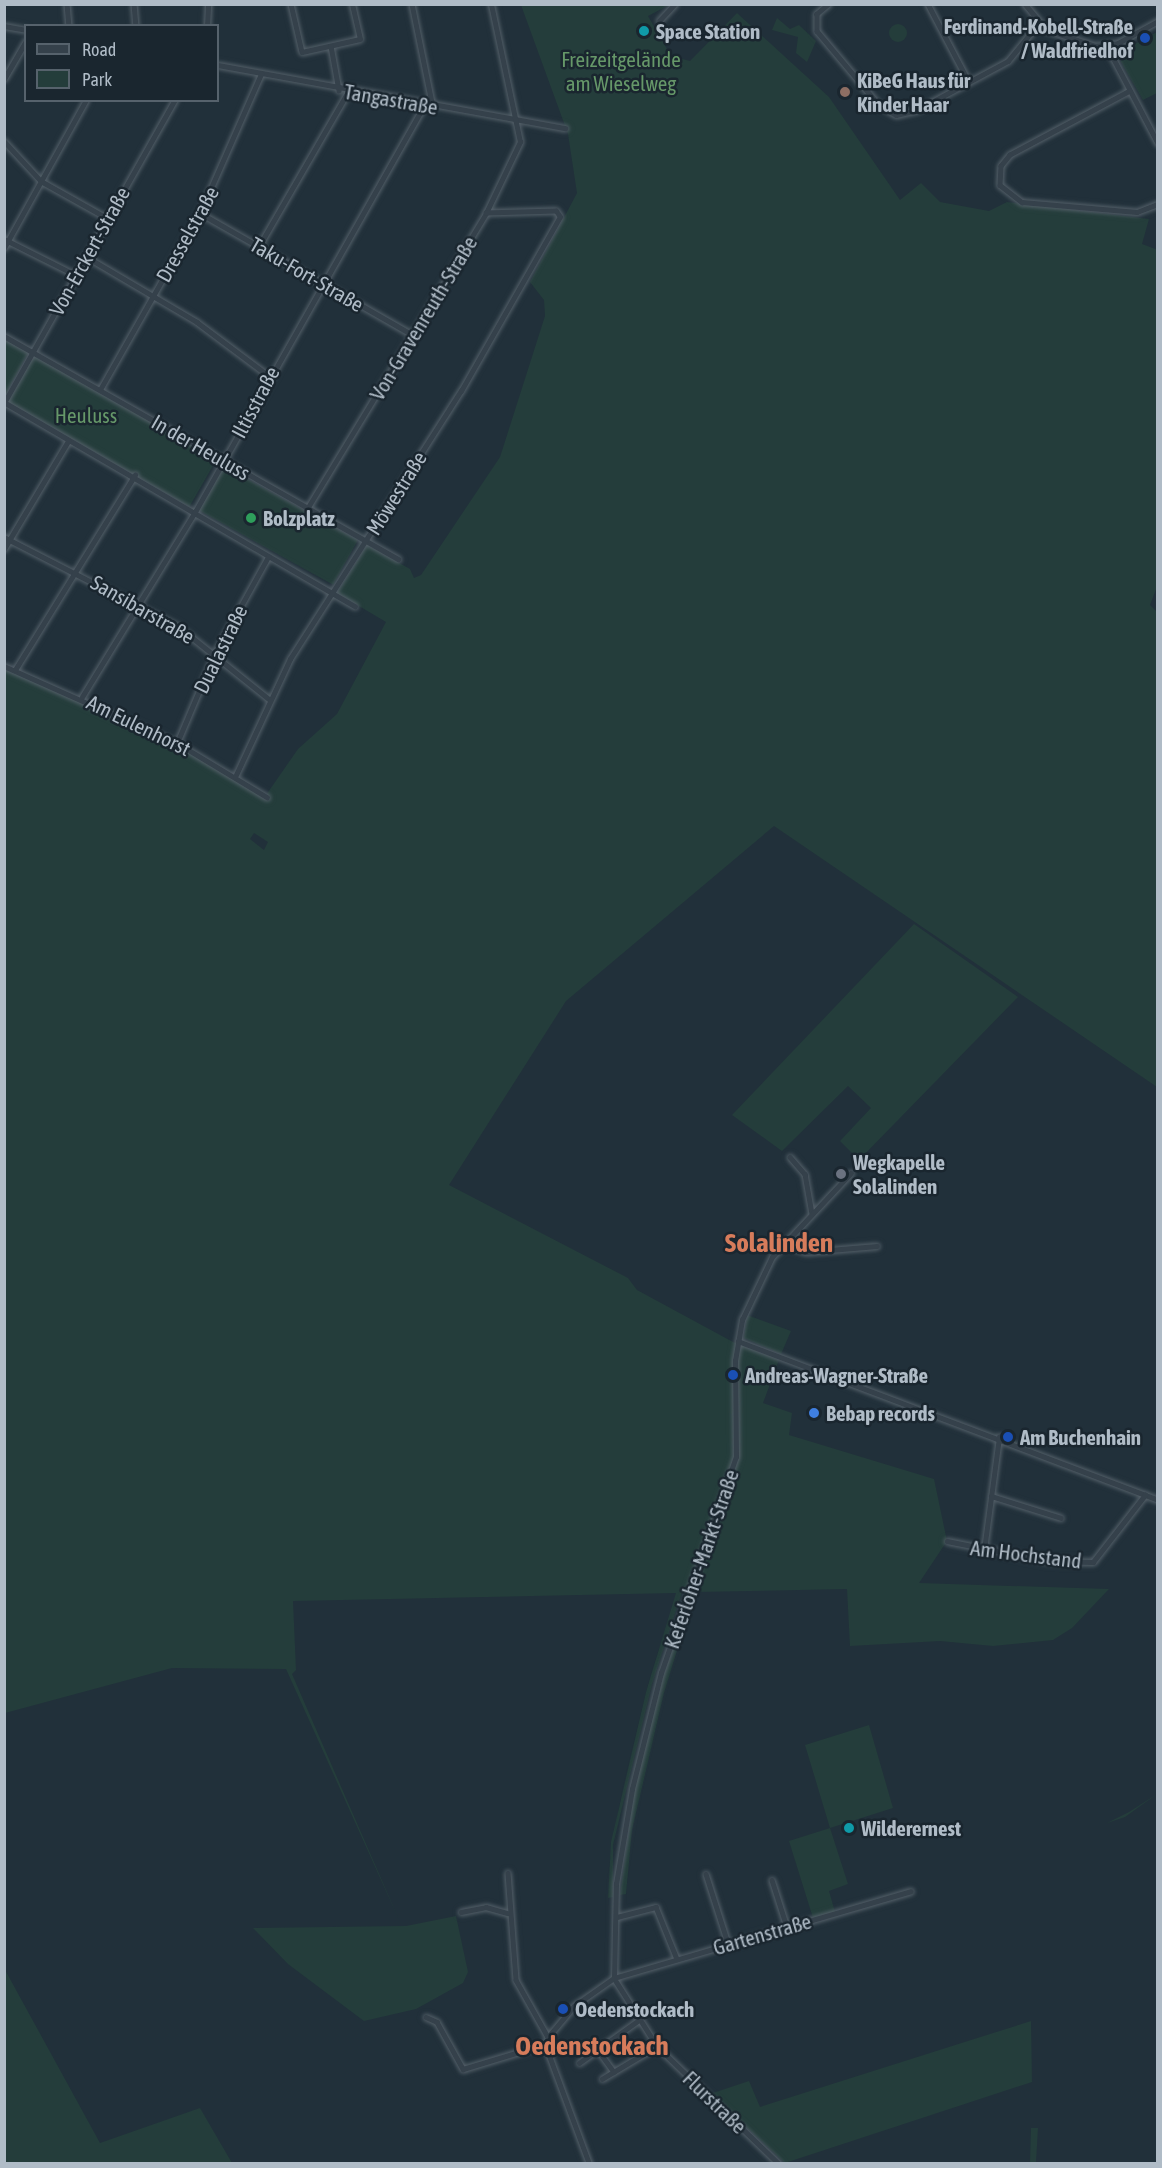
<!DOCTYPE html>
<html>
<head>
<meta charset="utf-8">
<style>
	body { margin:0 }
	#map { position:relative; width:1162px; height:2168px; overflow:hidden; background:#21303a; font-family:"Asap Condensed",sans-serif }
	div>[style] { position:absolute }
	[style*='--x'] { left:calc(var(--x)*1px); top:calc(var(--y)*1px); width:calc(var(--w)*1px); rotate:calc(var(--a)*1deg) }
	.green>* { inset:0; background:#243d3b; transform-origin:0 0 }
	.round { border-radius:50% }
	.roads { filter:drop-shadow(0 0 2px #535f68) drop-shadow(0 0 2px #535f68) }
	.minor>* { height:4.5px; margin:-2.25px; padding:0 2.25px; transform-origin:2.25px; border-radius:2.25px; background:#35414b }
	.dots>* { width:16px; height:16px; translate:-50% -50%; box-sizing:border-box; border:3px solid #1a262f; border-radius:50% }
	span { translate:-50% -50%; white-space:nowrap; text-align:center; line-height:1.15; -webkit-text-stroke:5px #1a262f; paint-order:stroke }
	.poi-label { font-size:21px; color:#b0bcc7; font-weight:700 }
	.right { translate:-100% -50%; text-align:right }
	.left { translate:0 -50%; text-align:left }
	.park-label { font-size:21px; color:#669869 }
	.street-label { font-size:21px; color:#b0bcc7 }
	.district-label { font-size:27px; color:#d77c5b; font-weight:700 }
	.frame { position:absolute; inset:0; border:6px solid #b0bcc7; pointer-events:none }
	.legend { position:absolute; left:24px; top:24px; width:195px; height:78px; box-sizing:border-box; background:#1a262f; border:2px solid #56626c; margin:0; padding:8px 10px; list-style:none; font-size:18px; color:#b0bcc7 }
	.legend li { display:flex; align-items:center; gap:12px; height:30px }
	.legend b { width:30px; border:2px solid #56626c }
</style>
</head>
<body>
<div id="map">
	<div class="green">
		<div style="clip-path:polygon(evenodd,521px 5px,669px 5px,648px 16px,671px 56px,690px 61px,737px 13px,829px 97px,900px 200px,921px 183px,940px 202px,989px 211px,1007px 202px,1149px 219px,1142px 244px,1158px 250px,1158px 584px,1150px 605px,1158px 613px,1157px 1087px,774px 826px,566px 1001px,449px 1185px,628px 1278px,637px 1290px,733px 1342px,779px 1360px,763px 1403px,792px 1413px,789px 1435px,934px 1479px,947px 1541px,919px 1583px,1109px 1589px,1072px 1628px,1053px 1640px,993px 1646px,940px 1641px,850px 1646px,847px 1589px,695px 1592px,664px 1693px,632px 1830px,626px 1894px,620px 1895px,634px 1792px,658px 1692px,692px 1593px,682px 1592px,652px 1684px,613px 1845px,613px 1897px,608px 1898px,611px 1842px,646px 1692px,676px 1593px,293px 1601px,296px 1670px,292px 1674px,400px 1922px,286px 1669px,172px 1668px,5px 1713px,4px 668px,185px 749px,264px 798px,298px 749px,337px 714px,386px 622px,337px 593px,367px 545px,410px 569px,414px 578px,421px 575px,500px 457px,545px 316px,544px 300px,530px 282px,577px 193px,568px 134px,521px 5px,254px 833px,268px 842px,264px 850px,250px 839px,254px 833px)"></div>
		<div style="clip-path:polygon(777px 18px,790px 29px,799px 25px,816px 41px,807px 62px,796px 53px,798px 37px,772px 30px)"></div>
		<div class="round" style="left:889px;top:24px;width:18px;height:18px"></div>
		<div style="clip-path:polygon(1157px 32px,1157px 93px,1143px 100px,1121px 62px,1124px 50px)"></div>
		<div style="clip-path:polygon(5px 338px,29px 351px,5px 396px)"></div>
		<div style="left:35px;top:354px;width:210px;height:55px;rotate:30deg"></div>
		<div style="left:224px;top:466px;width:153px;height:51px;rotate:29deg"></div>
		<div style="clip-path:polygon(914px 924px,1018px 997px,859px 1160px,840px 1141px,871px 1108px,848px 1086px,782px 1151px,732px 1115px)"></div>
		<div style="clip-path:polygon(747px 1315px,791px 1331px,781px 1354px,744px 1338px)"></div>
		<div style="clip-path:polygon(869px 1725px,893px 1808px,830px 1828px,848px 1884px,829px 1891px,835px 1912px,813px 1918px,789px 1841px,830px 1828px,805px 1745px)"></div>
		<div style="clip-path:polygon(1157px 1794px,1125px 1817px,1107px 1823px,1129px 1812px)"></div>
		<div style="clip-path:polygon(456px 1916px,468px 1972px,463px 1983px,416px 2009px,364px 2021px,288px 1964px,253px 1928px,406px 1926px)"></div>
		<div style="clip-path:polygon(4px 1968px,100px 2143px,200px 2108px,232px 2163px,5px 2163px)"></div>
		<div style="clip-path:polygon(1031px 2021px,1032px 2082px,785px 2163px,720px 2103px,721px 2097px,710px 2094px,749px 2081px,760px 2107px)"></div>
		<div style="clip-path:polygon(1031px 2128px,1038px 2128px,1036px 2162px,1057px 2163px,1030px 2163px)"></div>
	</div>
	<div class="roads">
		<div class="minor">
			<div style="--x:67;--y:4;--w:22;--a:85"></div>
			<div style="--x:134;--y:4;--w:22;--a:85"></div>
			<div style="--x:291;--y:4;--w:49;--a:77.1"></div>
			<div style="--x:302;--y:52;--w:59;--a:-12.6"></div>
			<div style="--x:360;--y:39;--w:36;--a:-103"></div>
			<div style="--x:412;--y:4;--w:105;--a:78.5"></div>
			<div style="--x:829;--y:4;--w:16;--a:140"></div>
			<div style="--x:817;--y:14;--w:17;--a:90"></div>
			<div style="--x:817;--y:31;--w:95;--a:50.1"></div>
			<div style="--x:878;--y:104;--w:21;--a:31"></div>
			<div style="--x:896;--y:115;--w:22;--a:-13"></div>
			<div style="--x:917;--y:110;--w:103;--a:-28.3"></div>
			<div style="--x:1008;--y:61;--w:48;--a:-51"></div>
			<div style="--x:928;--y:4;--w:88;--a:62.3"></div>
			<div style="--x:1025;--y:4;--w:34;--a:50"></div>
			<div style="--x:1047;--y:30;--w:51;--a:18.4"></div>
			<div style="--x:1095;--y:46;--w:23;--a:-7"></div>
			<div style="--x:1118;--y:43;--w:46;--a:-28.8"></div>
			<div style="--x:659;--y:21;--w:23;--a:-47"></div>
			<div style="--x:4;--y:26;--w:22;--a:10"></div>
			<div style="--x:207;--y:26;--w:22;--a:-87"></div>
			<div style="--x:331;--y:46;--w:45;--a:79.7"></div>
			<div style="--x:1107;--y:46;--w:110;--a:62.3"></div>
			<div style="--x:218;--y:65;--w:353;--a:10.3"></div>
			<div style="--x:4;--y:79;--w:44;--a:-59.9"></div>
			<div style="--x:1130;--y:91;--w:136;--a:151.9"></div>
			<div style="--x:1010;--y:155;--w:14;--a:129"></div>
			<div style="--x:1001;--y:166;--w:19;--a:93"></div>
			<div style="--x:1000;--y:185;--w:28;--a:38"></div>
			<div style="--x:1022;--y:202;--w:115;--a:5"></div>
			<div style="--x:1137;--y:212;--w:22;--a:-21"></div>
			<div style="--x:4;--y:141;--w:54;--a:47.2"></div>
			<div style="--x:41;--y:181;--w:76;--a:29.3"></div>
			<div style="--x:200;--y:213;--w:245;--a:29.8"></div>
			<div style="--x:4;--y:239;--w:78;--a:26.6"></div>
			<div style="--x:259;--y:246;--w:178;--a:-60"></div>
			<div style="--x:4;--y:248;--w:169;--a:-61"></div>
			<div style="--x:85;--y:256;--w:130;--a:30.5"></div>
			<div style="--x:197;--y:322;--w:90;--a:36.9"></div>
			<div style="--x:4;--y:336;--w:453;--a:29.5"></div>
			<div style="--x:101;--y:388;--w:201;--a:-60.5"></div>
			<div style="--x:200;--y:213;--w:152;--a:-66.3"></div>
			<div style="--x:4;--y:402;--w:406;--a:30.2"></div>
			<div style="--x:4;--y:403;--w:348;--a:-60.6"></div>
			<div style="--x:307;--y:509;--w:346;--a:-58.8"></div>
			<div style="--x:486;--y:213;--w:79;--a:-64.4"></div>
			<div style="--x:520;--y:142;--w:141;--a:-101.9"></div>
			<div style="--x:4;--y:537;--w:197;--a:27.2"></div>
			<div style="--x:179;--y:627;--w:115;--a:38.7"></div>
			<div style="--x:4;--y:549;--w:126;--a:-59.3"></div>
			<div style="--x:4;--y:666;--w:189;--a:24"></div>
			<div style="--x:177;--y:743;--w:105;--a:31"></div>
			<div style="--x:15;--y:670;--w:229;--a:-58.4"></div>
			<div style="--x:82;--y:697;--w:217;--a:-58.6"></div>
			<div style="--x:195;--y:512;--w:466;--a:-60.6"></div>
			<div style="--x:177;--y:743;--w:98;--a:-67.1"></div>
			<div style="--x:215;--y:653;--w:110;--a:-61.1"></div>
			<div style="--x:235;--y:777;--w:130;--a:-65"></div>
			<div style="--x:290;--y:659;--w:318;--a:-57.5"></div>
			<div style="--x:461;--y:391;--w:200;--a:-60.4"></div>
			<div style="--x:560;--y:217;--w:7;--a:-124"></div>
			<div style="--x:556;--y:211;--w:70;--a:178.4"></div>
			<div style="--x:790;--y:1157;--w:23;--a:49"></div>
			<div style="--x:805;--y:1174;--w:39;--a:80"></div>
			<div style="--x:783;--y:1244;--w:24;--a:19"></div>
			<div style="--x:806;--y:1252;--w:71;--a:-4.8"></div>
			<div style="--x:738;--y:1341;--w:449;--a:20.7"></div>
			<div style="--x:991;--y:1496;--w:73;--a:17.4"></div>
			<div style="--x:947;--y:1541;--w:103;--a:11.2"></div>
			<div style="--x:1048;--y:1561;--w:45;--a:1.3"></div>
			<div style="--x:1093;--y:1562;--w:85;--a:-52.2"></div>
			<div style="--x:984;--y:1550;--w:114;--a:-82.4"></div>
			<div style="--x:508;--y:1873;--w:107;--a:85.7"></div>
			<div style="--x:516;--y:1980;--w:65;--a:60.7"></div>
			<div style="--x:706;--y:1874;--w:72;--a:72.3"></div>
			<div style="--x:772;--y:1880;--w:49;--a:72.3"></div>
			<div style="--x:461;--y:1912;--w:25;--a:-11"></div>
			<div style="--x:486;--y:1907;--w:22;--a:16"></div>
			<div style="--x:617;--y:1917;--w:40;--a:-14.4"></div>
			<div style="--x:656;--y:1907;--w:56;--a:68"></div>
			<div style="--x:614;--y:1978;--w:94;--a:-88.8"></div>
			<div style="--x:616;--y:1884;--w:96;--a:-80.4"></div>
			<div style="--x:632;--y:1789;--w:120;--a:-76"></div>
			<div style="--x:661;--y:1673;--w:229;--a:-70.9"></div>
			<div style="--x:736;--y:1457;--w:96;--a:-90.6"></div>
			<div style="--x:735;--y:1361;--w:42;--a:-80.3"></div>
			<div style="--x:742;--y:1320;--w:70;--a:-64.5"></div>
			<div style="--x:772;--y:1257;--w:115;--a:-46.8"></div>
			<div style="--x:614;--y:1978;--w:80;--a:57.7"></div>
			<div style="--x:657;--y:2046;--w:170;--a:44"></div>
			<div style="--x:426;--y:2017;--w:12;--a:24"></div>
			<div style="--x:437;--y:2022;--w:54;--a:61"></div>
			<div style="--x:463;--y:2069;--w:87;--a:-16.8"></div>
			<div style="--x:598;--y:2050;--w:27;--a:54"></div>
			<div style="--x:579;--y:2063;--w:74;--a:-35.6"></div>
			<div style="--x:602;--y:2079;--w:64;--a:-31"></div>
			<div style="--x:589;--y:2164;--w:124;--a:-110.3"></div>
			<div style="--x:546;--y:2048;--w:11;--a:-80"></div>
			<div style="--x:548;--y:2037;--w:40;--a:-50"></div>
			<div style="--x:574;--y:2006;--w:49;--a:-35"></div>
			<div style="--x:614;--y:1978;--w:309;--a:-16.3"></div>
		</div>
	</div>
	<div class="dots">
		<div style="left:644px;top:31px;background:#0f9aa8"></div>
		<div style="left:1145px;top:38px;background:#1a4fb4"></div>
		<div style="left:845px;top:92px;background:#8d6e63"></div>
		<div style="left:251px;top:518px;background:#2e9e5b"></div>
		<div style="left:841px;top:1174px;background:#6b7280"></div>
		<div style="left:733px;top:1375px;background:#1a4fb4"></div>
		<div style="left:814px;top:1413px;background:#3f7fe0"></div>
		<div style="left:1008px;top:1437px;background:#1a4fb4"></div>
		<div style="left:849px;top:1828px;background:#0f9aa8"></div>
		<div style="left:563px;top:2009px;background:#1a4fb4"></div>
	</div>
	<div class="poi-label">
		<span class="right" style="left:1133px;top:38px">Ferdinand-Kobell-Straße<br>/ Waldfriedhof</span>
		<span class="left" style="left:656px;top:31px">Space Station</span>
		<span class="left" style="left:857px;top:92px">KiBeG Haus für<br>Kinder Haar</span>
		<span class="left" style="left:263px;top:518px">Bolzplatz</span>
		<span class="left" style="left:853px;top:1174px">Wegkapelle<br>Solalinden</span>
		<span class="left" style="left:745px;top:1375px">Andreas-Wagner-Straße</span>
		<span class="left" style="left:826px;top:1413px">Bebap records</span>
		<span class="left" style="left:1020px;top:1437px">Am Buchenhain</span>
		<span class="left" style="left:861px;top:1828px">Wilderernest</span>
		<span class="left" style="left:575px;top:2009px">Oedenstockach</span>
	</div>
	<div class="park-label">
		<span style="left:621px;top:71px">Freizeitgelände<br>am Wieselweg</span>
		<span style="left:86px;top:415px">Heuluss</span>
	</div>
	<div class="street-label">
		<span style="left:391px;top:99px;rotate:10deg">Tangastraße</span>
		<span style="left:187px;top:234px;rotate:-61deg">Dresselstraße</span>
		<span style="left:89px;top:251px;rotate:-61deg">Von-Erckert-Straße</span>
		<span style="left:307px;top:274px;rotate:30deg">Taku-Fort-Straße</span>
		<span style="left:423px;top:318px;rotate:-59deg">Von-Gravenreuth-Straße</span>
		<span style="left:255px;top:402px;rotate:-62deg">Iltisstraße</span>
		<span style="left:201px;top:447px;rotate:30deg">In der Heuluss</span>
		<span style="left:396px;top:493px;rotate:-58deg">Möwestraße</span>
		<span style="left:143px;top:609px;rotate:30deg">Sansibarstraße</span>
		<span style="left:220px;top:649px;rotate:-64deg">Dualastraße</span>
		<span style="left:139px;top:725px;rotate:26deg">Am Eulenhorst</span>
		<span style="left:1026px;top:1554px;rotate:7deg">Am Hochstand</span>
		<span style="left:701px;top:1559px;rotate:-71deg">Keferloher-Markt-Straße</span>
		<span style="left:762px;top:1934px;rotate:-16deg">Gartenstraße</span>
		<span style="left:715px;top:2102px;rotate:44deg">Flurstraße</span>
	</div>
	<div class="district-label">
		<span style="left:779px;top:1243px">Solalinden</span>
		<span style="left:592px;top:2046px">Oedenstockach</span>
	</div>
	<div class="frame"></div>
	<ul class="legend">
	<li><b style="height:8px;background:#35414b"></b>Road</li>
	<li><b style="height:16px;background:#243d3b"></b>Park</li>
	</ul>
</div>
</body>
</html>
